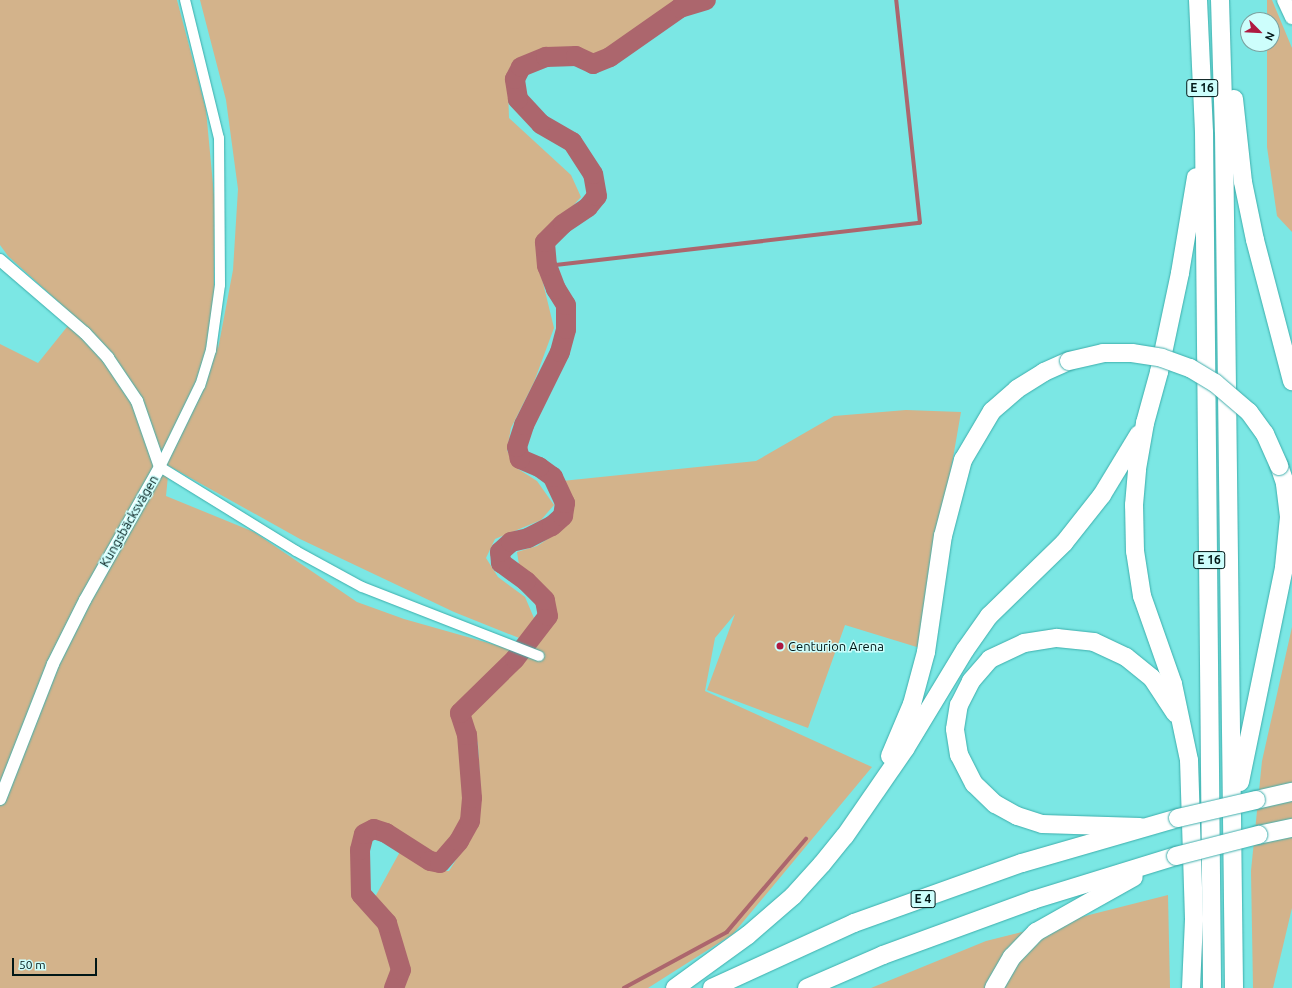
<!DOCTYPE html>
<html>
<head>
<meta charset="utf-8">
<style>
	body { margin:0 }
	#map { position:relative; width:1292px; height:988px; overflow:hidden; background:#7be7e4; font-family:Ubuntu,sans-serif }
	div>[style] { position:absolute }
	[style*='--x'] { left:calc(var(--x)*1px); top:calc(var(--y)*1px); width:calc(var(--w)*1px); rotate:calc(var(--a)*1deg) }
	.green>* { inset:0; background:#d3b38b }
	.stream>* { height:3.5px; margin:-1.75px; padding:0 1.75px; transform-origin:1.75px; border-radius:1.75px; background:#ac666d }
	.river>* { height:20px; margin:-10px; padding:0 10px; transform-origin:10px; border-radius:10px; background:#ac666d }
	.roads { filter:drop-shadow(0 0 1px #3daeac) drop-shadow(0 0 1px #3daeac) }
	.minor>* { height:10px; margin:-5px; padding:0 5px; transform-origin:5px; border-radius:5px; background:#fff }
	.tertiary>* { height:12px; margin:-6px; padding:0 6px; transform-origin:6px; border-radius:6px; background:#fff }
	.secondary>* { height:14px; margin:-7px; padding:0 7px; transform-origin:7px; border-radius:7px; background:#fff }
	.motorway>* { height:18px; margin:-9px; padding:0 9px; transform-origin:9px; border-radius:9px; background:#fff }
	.bridges { filter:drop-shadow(0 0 1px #3daeac) drop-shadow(0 0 1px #3daeac) }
	.motorway-bridge>* { height:18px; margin:-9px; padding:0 9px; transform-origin:9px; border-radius:9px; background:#fff }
	.dots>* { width:11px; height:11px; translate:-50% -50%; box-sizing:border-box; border:2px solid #cdfefc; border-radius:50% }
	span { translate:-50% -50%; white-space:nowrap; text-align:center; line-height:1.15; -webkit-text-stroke:3px #cdfefc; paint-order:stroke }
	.shield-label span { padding:1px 3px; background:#cdfefc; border:1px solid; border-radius:3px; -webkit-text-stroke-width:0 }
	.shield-label { font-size:12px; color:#011717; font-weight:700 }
	.street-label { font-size:13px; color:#011717 }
	.poi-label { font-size:13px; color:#011717 }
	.left { translate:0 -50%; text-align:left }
	.north { position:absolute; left:1240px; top:12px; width:40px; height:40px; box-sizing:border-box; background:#cdfefc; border:1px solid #7ba2a0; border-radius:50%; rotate:114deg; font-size:11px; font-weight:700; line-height:16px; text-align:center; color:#011717 }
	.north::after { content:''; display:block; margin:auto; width:14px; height:18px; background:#ae1a41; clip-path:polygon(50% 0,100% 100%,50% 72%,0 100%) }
	.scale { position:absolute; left:12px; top:958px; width:85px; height:18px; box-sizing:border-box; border:2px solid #011717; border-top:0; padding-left:5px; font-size:12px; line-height:14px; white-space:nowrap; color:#011717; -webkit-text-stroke:3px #cdfefc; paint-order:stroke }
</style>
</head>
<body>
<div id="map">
	<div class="green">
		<div style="clip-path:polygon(0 0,177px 0,206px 110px,215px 206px,214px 281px,218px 349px,233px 270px,238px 189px,226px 100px,200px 0,688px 0,606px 55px,553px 53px,517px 61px,508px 88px,509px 118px,571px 175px,581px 197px,556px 224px,536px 254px,554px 328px,534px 382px,511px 428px,507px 450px,515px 467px,537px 481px,554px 505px,541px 520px,495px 539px,486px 558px,498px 577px,525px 597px,534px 618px,524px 640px,454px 612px,300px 539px,169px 466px,166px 496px,254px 532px,357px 602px,404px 619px,517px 651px,500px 671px,462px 703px,453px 714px,466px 750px,469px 805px,466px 826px,447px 851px,436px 858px,376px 822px,361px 829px,355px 850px,354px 871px,357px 899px,383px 927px,397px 970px,396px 981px,391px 988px,0 988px,0 344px,38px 363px,75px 317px,8px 256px,0 245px)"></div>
		<div style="clip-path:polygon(1267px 0,1272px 0,1292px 48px,1292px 232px,1277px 216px,1267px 147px,1267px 44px,1272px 44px,1272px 20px,1267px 20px)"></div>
		<div style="clip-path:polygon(906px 410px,961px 412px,920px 648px,845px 625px,808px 728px,707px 690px,735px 614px,715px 638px,705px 691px,872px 767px,733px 934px,648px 988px,402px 988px,409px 971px,393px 919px,375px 897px,402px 848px,431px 870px,449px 871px,477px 826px,481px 798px,478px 744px,469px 717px,502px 677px,524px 659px,553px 621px,552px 603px,538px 582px,520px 571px,517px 552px,537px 546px,560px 531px,573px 516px,571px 501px,562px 481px,756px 461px,834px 416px)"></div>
		<div style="clip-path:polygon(1292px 627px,1292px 908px,1273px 988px,1253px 988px,1251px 871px,1262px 761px)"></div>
		<div style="clip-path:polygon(1168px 895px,1170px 988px,871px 988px,986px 941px)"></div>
	</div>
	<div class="stream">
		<div style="--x:547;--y:266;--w:375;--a:-6.6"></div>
		<div style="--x:920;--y:223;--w:224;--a:-96.1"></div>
		<div style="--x:624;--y:988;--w:117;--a:-28.5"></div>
		<div style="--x:727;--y:932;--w:122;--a:-49.7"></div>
	</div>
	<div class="river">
		<div style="--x:394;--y:988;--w:19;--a:-69"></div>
		<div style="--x:401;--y:970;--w:49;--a:-106.6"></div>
		<div style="--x:387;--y:923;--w:39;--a:-132"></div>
		<div style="--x:361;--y:894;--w:44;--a:-91.3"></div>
		<div style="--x:360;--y:850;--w:16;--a:-76"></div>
		<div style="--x:364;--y:834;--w:11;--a:-27"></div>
		<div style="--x:374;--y:829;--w:13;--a:18"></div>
		<div style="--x:386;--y:833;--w:52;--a:32.5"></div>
		<div style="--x:430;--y:861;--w:10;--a:11"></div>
		<div style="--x:440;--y:863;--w:29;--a:-49"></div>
		<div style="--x:459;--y:841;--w:23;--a:-61"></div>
		<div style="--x:470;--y:821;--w:23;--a:-85"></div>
		<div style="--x:472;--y:798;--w:63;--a:-94.5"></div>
		<div style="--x:467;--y:735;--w:23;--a:-108"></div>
		<div style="--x:460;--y:713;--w:77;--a:-44.5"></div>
		<div style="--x:515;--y:659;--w:54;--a:-52.5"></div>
		<div style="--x:548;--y:616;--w:16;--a:-101"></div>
		<div style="--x:545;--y:600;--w:27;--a:-135"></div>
		<div style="--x:526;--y:581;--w:31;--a:-144"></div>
		<div style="--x:501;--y:563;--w:11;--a:-95"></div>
		<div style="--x:500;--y:552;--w:15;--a:-42"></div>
		<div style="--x:511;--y:542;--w:17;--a:-13"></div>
		<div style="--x:528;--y:538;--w:27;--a:-27"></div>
		<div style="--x:552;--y:526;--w:15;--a:-42"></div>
		<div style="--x:563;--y:516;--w:13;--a:-81"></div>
		<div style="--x:565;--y:503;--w:29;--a:-115"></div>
		<div style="--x:553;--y:477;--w:17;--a:-144"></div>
		<div style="--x:539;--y:467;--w:21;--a:-157"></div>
		<div style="--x:520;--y:459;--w:12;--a:-104"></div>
		<div style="--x:517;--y:447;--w:23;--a:-72"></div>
		<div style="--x:524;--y:425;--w:81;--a:-63.7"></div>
		<div style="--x:560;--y:352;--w:24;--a:-75"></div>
		<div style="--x:566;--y:329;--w:24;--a:-90"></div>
		<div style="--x:566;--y:305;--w:19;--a:-122"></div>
		<div style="--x:556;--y:289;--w:25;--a:-111"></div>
		<div style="--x:547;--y:266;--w:24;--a:-95"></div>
		<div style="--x:545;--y:242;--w:25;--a:-45"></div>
		<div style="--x:563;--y:224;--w:30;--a:-34"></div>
		<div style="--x:588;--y:207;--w:14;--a:-51"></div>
		<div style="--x:597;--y:196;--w:22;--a:-100"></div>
		<div style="--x:593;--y:174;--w:38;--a:-123"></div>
		<div style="--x:572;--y:142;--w:36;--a:-150"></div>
		<div style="--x:541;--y:124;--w:34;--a:-133"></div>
		<div style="--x:518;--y:99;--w:20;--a:-99"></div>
		<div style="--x:515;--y:79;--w:13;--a:-63"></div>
		<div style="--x:521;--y:67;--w:27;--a:-22"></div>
		<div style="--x:546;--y:57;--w:30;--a:-2"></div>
		<div style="--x:576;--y:56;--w:19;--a:25"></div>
		<div style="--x:593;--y:64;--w:18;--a:-22"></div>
		<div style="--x:610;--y:57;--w:85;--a:-35"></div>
		<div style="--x:680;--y:8;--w:27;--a:-17"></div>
	</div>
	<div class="roads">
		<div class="minor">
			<div style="--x:185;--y:0;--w:142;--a:76.2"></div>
			<div style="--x:219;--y:138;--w:147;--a:89.6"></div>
			<div style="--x:220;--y:285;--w:66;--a:97.9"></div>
			<div style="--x:211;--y:350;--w:37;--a:107"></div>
			<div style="--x:200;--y:385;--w:91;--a:116"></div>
			<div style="--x:160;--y:467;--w:160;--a:31.7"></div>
			<div style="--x:296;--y:551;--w:75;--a:28.6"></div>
			<div style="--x:362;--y:587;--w:190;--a:21.3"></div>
		</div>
		<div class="tertiary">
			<div style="--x:0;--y:260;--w:112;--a:40.7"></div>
			<div style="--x:85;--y:333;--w:34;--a:47"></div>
			<div style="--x:108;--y:358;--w:52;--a:56"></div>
			<div style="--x:137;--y:401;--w:70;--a:70.8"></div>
			<div style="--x:160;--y:467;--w:153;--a:119.4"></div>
			<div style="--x:85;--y:600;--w:72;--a:116.6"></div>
			<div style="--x:53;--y:664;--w:145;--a:111.4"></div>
		</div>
		<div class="secondary">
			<div style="--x:1284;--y:0;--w:19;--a:65"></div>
		</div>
		<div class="motorway">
			<div style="--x:1198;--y:0;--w:132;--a:87.4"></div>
			<div style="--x:1204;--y:132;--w:856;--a:89.46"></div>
			<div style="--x:1220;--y:0;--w:132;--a:88.3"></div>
			<div style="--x:1224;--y:132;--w:856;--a:89.33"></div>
			<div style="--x:1234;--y:99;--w:83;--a:83.8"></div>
			<div style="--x:1243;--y:182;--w:59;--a:78.3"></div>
			<div style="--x:1255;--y:240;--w:146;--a:75.3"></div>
			<div style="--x:890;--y:756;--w:56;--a:-67.1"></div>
			<div style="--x:912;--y:704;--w:54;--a:-74.9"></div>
			<div style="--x:926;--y:652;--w:117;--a:-81.7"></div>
			<div style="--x:943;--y:536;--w:79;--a:-75.3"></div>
			<div style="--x:963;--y:460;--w:57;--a:-59.4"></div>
			<div style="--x:992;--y:411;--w:33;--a:-41"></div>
			<div style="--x:1017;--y:389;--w:32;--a:-32"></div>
			<div style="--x:1044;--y:372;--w:27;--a:-24"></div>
			<div style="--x:1240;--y:782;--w:219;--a:-78.4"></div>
			<div style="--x:1284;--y:567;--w:50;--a:-84.3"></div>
			<div style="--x:1289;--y:517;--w:34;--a:-97"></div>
			<div style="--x:1285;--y:483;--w:18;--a:-109"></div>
			<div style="--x:1256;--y:800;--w:37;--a:-13"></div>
			<div style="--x:1140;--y:827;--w:98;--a:-178.2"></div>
			<div style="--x:1042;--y:824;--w:26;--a:-162"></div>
			<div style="--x:1017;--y:816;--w:25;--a:-151"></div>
			<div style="--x:995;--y:804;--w:29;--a:-136"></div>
			<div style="--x:974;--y:784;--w:33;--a:-117"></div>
			<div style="--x:959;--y:755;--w:26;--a:-99"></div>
			<div style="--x:955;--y:729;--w:24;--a:-81"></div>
			<div style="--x:959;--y:705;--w:27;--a:-63"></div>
			<div style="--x:971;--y:681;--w:29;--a:-49"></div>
			<div style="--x:990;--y:659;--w:38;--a:-25"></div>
			<div style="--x:1024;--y:643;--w:33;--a:-9"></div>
			<div style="--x:1057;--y:638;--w:37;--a:6"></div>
			<div style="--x:1094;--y:642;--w:35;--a:25"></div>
			<div style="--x:1126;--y:657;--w:33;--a:39"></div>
			<div style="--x:1152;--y:678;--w:42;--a:56.7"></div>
			<div style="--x:1258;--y:835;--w:35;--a:-12"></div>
			<div style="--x:675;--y:988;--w:90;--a:-36"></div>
			<div style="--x:748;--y:935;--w:60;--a:-40.9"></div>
			<div style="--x:793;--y:896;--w:43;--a:-47.8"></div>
			<div style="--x:822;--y:864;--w:36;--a:-51"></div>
			<div style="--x:845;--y:836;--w:106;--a:-55.4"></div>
			<div style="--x:905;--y:749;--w:116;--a:-58.8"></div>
			<div style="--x:965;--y:650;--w:42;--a:-54.8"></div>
			<div style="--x:989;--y:616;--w:105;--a:-44.2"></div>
			<div style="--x:1064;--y:543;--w:61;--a:-51.6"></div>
			<div style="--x:1102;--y:495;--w:71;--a:-58.8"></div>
			<div style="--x:712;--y:988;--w:156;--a:-24.6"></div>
			<div style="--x:854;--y:923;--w:178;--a:-19.7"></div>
			<div style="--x:1022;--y:863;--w:162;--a:-16.1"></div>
			<div style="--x:807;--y:988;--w:83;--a:-23.5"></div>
			<div style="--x:883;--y:955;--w:160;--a:-20.1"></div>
			<div style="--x:1033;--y:900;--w:150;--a:-17.1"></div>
			<div style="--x:994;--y:988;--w:36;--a:-60"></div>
			<div style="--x:1012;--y:957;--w:35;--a:-46"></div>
			<div style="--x:1036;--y:932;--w:112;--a:-29.3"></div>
			<div style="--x:1191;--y:988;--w:69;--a:-87.5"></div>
			<div style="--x:1194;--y:919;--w:159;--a:-91.8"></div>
			<div style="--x:1189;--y:760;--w:78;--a:-101.9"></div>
			<div style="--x:1173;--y:684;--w:93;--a:-109.4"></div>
			<div style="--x:1142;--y:596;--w:46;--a:-98.8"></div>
			<div style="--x:1135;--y:551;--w:46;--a:-91.2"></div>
			<div style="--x:1134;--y:505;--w:36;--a:-85"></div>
			<div style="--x:1137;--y:469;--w:47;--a:-80.1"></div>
			<div style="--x:1145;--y:423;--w:53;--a:-74.6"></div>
			<div style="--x:1159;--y:372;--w:101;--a:-78"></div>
			<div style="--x:1180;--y:273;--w:97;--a:-80.5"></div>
		</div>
	</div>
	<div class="bridges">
		<div class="motorway-bridge">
			<div style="--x:1069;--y:361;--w:35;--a:-13"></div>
			<div style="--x:1103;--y:353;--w:29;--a:0"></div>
			<div style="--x:1132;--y:353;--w:30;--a:9"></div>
			<div style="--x:1162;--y:358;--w:30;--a:20"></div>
			<div style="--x:1190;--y:368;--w:29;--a:31"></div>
			<div style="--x:1215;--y:383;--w:45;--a:40.5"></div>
			<div style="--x:1249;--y:412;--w:27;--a:54"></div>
			<div style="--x:1265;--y:434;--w:35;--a:66"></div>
			<div style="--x:1178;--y:818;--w:80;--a:-13"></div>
			<div style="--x:1176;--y:856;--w:85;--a:-14.4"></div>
		</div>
	</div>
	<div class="dots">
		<div style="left:780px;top:646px;background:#ae1a41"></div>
	</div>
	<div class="shield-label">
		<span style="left:1202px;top:88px">E 16</span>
		<span style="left:1209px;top:560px">E 16</span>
		<span style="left:923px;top:899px">E 4</span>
	</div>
	<div class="street-label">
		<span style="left:129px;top:521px;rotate:-60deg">Kungsbäcksvägen</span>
	</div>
	<div class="poi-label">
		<span class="left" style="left:788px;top:646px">Centurion Arena</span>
	</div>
	<div class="north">N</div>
	<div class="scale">50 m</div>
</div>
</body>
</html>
